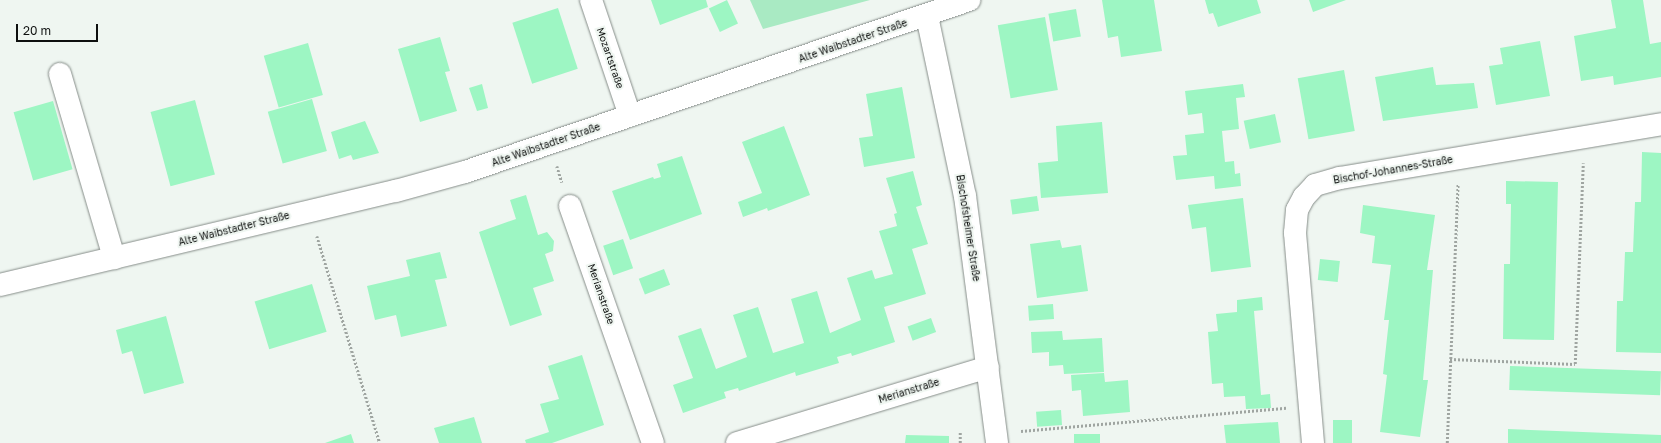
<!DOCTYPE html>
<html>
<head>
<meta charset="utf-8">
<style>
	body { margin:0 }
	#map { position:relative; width:1661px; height:443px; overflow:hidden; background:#eff6f1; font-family:"Golos Text",sans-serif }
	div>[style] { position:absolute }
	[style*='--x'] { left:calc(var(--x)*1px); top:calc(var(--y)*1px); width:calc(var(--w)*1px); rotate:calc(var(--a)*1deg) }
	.green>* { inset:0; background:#a9eac3 }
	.building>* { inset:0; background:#9df6c3; transform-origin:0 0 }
	.path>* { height:2.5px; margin-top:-1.25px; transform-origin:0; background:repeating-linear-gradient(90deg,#9fa5a1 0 2px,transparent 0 4px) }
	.roads { filter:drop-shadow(0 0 1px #868d89) drop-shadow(0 0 1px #868d89) }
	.street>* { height:22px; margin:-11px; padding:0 11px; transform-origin:11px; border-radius:11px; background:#fff }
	span { translate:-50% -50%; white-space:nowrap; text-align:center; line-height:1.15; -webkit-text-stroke:4px #eff6f1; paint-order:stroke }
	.street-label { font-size:10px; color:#0e100f }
	.scale { position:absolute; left:16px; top:24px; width:82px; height:18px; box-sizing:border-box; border:2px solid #0e100f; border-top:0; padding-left:5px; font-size:12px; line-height:14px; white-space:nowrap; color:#0e100f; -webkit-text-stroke:3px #eff6f1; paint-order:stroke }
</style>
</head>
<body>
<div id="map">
	<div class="green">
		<div style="clip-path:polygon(750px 0,870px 0,763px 29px)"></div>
	</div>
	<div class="building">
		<div style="clip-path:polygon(651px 0,706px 0,708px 7px,660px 25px)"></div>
		<div style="left:727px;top:0;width:26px;height:20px;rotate:65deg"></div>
		<div style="clip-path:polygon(1102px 0,1154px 0,1162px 51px,1121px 57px,1118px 36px,1108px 38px)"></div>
		<div style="clip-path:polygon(1205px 0,1257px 0,1261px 13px,1218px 27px,1213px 13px,1209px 14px)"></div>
		<div style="clip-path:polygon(1309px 0,1346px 0,1313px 12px)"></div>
		<div style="clip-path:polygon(1611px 0,1643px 0,1650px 44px,1661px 42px,1661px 77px,1614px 85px,1613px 76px,1581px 81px,1574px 36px,1616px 28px)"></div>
		<div style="left:558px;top:8px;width:64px;height:48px;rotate:72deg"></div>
		<div style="left:1076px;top:9px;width:28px;height:28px;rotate:80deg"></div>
		<div style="left:1045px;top:17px;width:74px;height:48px;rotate:80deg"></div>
		<div style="clip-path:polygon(440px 37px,450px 71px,445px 72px,457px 111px,420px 122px,398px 49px)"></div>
		<div style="clip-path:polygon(1540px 41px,1550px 96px,1496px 105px,1489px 66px,1503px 64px,1500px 48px)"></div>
		<div style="left:308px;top:43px;width:54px;height:46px;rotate:74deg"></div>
		<div style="clip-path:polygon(1433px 67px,1436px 85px,1474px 83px,1478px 108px,1383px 121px,1375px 77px)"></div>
		<div style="left:1344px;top:70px;width:62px;height:47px;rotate:80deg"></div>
		<div style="clip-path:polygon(482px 84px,488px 108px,477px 111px,469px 88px)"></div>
		<div style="clip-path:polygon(1243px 84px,1245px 97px,1236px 98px,1239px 129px,1222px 131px,1225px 162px,1234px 161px,1235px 174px,1240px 173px,1241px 186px,1215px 189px,1214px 176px,1176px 180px,1173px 156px,1187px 155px,1185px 135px,1204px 133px,1202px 113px,1188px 115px,1185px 91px)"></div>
		<div style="clip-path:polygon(902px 87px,915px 158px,864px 167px,859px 138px,873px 136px,866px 94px)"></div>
		<div style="left:312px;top:99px;width:54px;height:46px;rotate:74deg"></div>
		<div style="left:195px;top:100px;width:77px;height:46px;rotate:75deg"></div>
		<div style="left:53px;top:101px;width:71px;height:41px;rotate:74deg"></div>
		<div style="left:1275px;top:114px;width:29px;height:32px;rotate:78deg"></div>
		<div style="clip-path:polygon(365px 121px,379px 153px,353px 160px,351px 155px,339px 159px,331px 132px)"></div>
		<div style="clip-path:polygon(1102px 122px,1108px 193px,1041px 198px,1038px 163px,1058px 161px,1056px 126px)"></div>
		<div style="clip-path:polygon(784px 126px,810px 195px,768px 211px,767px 208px,743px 217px,738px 202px,762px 193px,742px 142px)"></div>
		<div style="clip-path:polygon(1642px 152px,1661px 153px,1661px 353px,1616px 352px,1617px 301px,1623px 301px,1625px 252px,1633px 252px,1635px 202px,1641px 202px)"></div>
		<div style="clip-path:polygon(682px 156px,702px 214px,630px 240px,612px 191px,653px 177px,654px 179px,661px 177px,657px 164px)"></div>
		<div style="clip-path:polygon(913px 171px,922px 205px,916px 207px,928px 244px,912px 249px,926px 294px,884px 307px,895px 342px,852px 356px,851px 353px,837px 357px,839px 363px,796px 376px,795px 372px,739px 391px,738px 388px,724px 392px,726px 398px,683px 413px,673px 385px,693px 378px,678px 336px,701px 328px,716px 369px,747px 357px,733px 315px,758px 307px,773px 353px,804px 343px,791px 299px,817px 291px,830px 333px,861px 320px,847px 278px,872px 270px,875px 279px,893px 274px,879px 231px,897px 226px,894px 214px,897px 213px,886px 178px)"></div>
		<div style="clip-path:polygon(1506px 181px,1558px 182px,1554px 340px,1503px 339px,1504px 264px,1510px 264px,1511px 204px,1506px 204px)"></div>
		<div style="clip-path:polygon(526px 195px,538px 235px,547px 232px,554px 241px,553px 251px,545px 254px,554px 281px,533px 288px,542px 315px,510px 326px,479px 232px,516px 219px,510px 200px)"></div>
		<div style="left:1037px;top:196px;width:15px;height:27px;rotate:82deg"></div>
		<div style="clip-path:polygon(1243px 198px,1251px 267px,1211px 272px,1206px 227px,1192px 229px,1188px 205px)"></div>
		<div style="clip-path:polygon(1363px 205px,1435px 215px,1427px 270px,1433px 270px,1423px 380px,1428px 380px,1420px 437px,1380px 432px,1387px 375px,1383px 374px,1389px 320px,1384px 320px,1391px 265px,1372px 263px,1375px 236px,1360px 233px)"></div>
		<div style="left:623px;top:239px;width:31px;height:21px;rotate:71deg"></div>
		<div style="clip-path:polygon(1060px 240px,1062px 248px,1081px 245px,1088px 291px,1037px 298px,1030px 244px)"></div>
		<div style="clip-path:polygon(440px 252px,447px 278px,435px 280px,447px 326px,401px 337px,396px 315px,375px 320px,367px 286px,410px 276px,406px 260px)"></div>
		<div style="left:1320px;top:259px;width:20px;height:21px;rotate:6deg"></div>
		<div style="left:664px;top:269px;width:17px;height:27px;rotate:69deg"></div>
		<div style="left:312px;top:284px;width:50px;height:60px;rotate:73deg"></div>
		<div style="clip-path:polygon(1262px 297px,1263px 310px,1254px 311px,1261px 395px,1270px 394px,1271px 408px,1246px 409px,1245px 396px,1224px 397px,1223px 383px,1212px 384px,1208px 332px,1218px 331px,1216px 314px,1237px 312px,1237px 300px)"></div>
		<div style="left:1053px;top:304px;width:15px;height:25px;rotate:86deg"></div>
		<div style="clip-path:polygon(166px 316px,184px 383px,144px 394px,132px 351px,122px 354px,116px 330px)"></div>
		<div style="left:931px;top:318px;width:15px;height:25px;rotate:70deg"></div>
		<div style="clip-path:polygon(1062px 331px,1063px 340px,1102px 338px,1104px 372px,1064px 374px,1063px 365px,1049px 366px,1049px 352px,1032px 353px,1031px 332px)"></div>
		<div style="clip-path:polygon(582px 355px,604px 425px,552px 443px,526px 443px,525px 440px,549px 432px,540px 404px,559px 399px,548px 366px)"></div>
		<div style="left:1510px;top:366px;width:151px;height:24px;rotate:2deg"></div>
		<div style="clip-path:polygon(1104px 373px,1105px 382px,1128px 380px,1130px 412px,1083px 416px,1081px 390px,1072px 391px,1071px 375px)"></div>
		<div style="left:1061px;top:410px;width:15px;height:25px;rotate:86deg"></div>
		<div style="clip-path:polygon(474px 417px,482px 443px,439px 443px,434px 428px)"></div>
		<div style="left:1333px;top:420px;width:19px;height:23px"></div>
		<div style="clip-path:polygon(1278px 422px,1280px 443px,1226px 443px,1224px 425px)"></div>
		<div style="clip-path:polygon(1508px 429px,1661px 435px,1661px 443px,1508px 443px)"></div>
		<div style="clip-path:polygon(351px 434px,354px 443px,325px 443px)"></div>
		<div style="left:1100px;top:434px;width:9px;height:26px;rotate:90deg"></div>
		<div style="clip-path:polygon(906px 435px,949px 436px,949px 443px,905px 443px)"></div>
	</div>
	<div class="path">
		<div style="--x:557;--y:166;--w:17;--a:73"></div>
		<div style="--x:317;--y:236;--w:216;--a:73.1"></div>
		<div style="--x:1450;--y:359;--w:125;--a:2.3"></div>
		<div style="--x:1575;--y:364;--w:201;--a:-87.7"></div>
		<div style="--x:1021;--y:431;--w:266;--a:-5"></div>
		<div style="--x:960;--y:443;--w:11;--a:-90"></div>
		<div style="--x:1447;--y:443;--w:259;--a:-87.6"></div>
	</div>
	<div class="roads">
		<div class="street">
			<div style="--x:591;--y:0;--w:122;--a:71.4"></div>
			<div style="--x:927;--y:16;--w:184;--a:78.1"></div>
			<div style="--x:965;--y:196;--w:249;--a:82.6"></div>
			<div style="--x:60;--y:74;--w:192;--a:73.6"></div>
			<div style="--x:570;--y:206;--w:251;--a:70.7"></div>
			<div style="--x:0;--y:285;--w:407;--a:-13.4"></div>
			<div style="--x:396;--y:191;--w:72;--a:-15.4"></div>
			<div style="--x:465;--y:172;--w:533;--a:-18.84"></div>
			<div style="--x:737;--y:443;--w:262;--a:-16.8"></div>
			<div style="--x:1313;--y:443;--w:211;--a:-94.9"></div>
			<div style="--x:1295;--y:233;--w:23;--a:-85"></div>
			<div style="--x:1297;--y:210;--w:15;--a:-62"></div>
			<div style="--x:1304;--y:197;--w:16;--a:-47"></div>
			<div style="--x:1315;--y:185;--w:26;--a:-16"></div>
			<div style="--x:1340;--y:178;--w:326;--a:-9.5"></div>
		</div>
	</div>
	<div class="street-label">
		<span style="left:853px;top:41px;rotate:-19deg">Alte Waibstadter Straße</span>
		<span style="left:610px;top:58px;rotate:71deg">Mozartstraße</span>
		<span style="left:546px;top:145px;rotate:-19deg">Alte Waibstadter Straße</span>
		<span style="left:1393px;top:170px;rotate:-10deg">Bischof-Johannes-Straße</span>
		<span style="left:968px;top:228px;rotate:81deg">Bischofsheimer Straße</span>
		<span style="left:234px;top:229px;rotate:-14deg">Alte Waibstadter Straße</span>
		<span style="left:601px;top:294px;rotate:71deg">Merianstraße</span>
		<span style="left:909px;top:391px;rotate:-17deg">Merianstraße</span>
	</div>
	<div class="scale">20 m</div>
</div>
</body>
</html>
